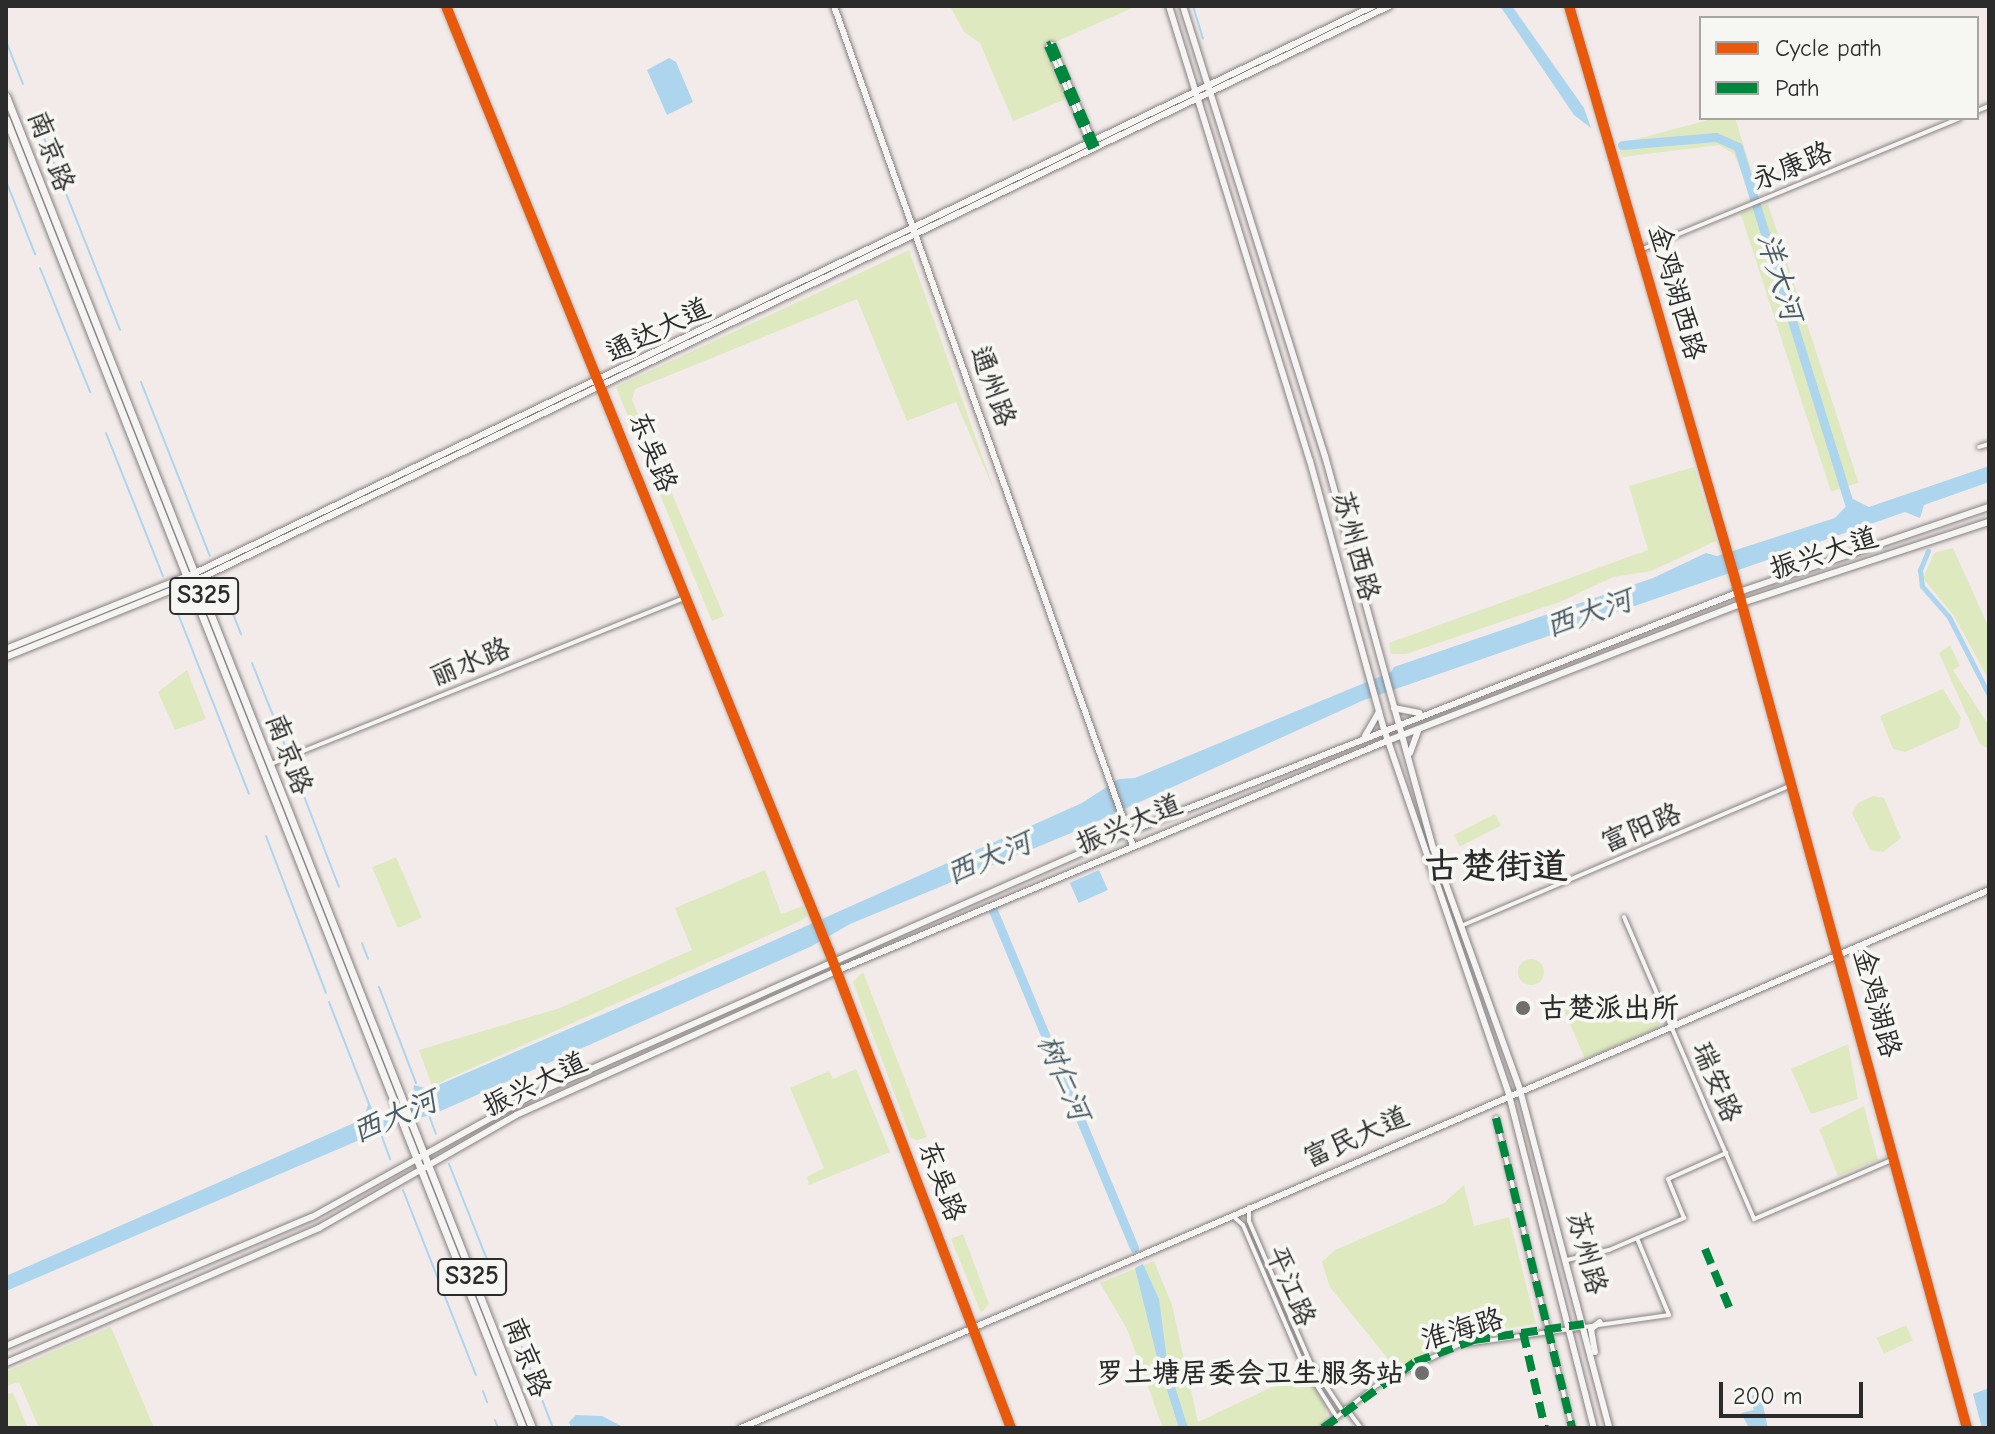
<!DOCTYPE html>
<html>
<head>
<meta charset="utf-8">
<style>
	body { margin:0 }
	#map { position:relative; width:1995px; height:1434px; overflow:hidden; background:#f2ebe9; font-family:"Comic Neue","LXGW WenKai TC",sans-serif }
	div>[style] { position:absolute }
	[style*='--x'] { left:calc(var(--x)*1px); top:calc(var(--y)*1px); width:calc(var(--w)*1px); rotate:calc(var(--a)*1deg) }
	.green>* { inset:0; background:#dee9bf; transform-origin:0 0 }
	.round { border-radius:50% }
	.water>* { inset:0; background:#add5ee; transform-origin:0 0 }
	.stream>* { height:2px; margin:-1px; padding:0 1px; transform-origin:1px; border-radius:1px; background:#add5ee }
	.canal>* { height:5px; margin:-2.5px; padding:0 2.5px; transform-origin:2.5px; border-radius:2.5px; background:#add5ee }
	.river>* { height:9px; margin:-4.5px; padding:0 4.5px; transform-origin:4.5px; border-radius:4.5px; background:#add5ee }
	.roads { filter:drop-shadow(0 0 2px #858180) drop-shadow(0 0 2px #858180) }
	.street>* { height:4px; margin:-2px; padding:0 2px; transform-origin:2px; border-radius:2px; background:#f5f4f2 }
	.secondary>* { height:6px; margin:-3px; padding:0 3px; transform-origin:3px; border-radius:3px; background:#f5f4f2 }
	.primary>* { height:7px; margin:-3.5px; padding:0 3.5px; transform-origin:3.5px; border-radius:3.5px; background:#f5f4f2 }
	.quiet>* { height:8px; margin-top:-4px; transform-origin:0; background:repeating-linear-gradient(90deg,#00873e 0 16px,transparent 0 24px) }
	.cycleway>* { height:10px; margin:-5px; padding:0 5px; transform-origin:5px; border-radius:5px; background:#e8590c }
	.dots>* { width:22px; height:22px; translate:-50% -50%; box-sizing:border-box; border:4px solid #f6f6f2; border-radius:50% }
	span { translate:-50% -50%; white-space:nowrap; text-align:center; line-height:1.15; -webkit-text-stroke:8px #f6f6f2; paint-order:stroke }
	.shield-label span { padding:2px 6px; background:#f6f6f2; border:2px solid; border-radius:6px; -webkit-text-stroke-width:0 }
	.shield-label { font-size:26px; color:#2b2b2b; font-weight:700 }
	.street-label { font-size:28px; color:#2b2b2b }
	.poi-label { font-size:28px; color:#2b2b2b; font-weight:700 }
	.left { translate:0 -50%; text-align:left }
	.right { translate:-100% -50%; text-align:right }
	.water-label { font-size:30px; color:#495b66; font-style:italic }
	.district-label { font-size:36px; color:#2b2b2b; font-weight:700 }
	.frame { position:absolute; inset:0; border:8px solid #2b2b2b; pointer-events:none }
	.legend { position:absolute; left:1699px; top:16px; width:280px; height:104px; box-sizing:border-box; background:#f6f6f2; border:2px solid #a5a5a2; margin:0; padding:10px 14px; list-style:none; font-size:24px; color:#2b2b2b }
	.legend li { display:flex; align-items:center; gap:16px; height:40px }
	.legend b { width:40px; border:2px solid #a5a5a2 }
	.scale { position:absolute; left:1719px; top:1382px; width:144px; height:36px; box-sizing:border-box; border:4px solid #2b2b2b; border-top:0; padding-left:10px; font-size:24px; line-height:28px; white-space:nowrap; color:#2b2b2b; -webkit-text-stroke:6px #f6f6f2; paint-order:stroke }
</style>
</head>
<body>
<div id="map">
	<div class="green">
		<div style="clip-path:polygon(950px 6px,1137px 6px,1046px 46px,1068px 98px,1013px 121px,980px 43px,964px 32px)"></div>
		<div style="clip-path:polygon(1716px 118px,1735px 118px,1758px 191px,1750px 194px,1734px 154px,1719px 145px,1622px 157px,1618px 144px)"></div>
		<div style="left:1768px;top:204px;width:293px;height:29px;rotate:72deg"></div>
		<div style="clip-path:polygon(909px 250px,996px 495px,956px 402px,907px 421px,857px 299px,635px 389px,632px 400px,724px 616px,712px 621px,616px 387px)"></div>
		<div style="clip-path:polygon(1694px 467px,1716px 541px,1651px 571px,1613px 577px,1562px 601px,1406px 654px,1391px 654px,1389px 643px,1648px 550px,1629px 486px)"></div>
		<div style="clip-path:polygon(1953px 548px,1989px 628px,1989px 680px,1954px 616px,1923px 578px,1934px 553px)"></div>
		<div style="clip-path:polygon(1950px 645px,1960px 666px,1953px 670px,1989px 726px,1988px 749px,1980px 744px,1939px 653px)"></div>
		<div style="clip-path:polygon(187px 670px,206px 719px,175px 730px,158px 692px)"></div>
		<div style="clip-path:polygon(1943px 689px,1961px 718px,1958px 728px,1905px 752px,1893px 749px,1880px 716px)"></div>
		<div style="clip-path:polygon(1873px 796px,1884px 798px,1901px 838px,1883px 852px,1870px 850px,1852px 813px,1858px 803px)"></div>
		<div style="left:1495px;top:814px;width:13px;height:46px;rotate:63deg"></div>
		<div style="left:396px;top:857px;width:66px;height:26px;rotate:67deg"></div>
		<div style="clip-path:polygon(765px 870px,781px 914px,803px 906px,807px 916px,800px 921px,432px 1086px,419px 1050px,560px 1008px,692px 950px,675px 908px)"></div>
		<div class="round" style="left:1518px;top:959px;width:26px;height:26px"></div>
		<div style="clip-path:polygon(863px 972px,927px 1137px,917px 1140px,911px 1138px,853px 982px)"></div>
		<div style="clip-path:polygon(1603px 1000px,1621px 1017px,1631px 1019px,1658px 1007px,1662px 1020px,1657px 1028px,1585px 1059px,1564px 1010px)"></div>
		<div style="clip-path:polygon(1848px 1044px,1858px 1099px,1811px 1114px,1791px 1069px)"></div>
		<div style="clip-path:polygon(856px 1069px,890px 1152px,809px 1185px,807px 1177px,824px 1168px,790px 1088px,829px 1071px,833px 1079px)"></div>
		<div style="clip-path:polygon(1864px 1106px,1878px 1160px,1838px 1176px,1819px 1129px)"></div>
		<div style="left:931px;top:1148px;width:74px;height:13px;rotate:69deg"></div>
		<div style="clip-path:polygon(1464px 1185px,1474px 1226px,1509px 1217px,1536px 1324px,1484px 1332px,1396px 1369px,1330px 1287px,1322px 1262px,1335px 1250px,1444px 1203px)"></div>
		<div style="clip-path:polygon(963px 1234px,989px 1304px,981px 1313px,951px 1239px)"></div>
		<div style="clip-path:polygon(1154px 1261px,1172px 1305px,1198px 1422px,1304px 1372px,1326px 1406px,1327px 1420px,1319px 1428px,1163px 1428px,1127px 1329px,1100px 1283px)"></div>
		<div style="left:1906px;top:1325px;width:17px;height:32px;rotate:66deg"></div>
		<div style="clip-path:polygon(111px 1327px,154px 1428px,39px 1428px,19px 1382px,6px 1386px,6px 1372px)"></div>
		<div style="clip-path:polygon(13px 1393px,28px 1428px,6px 1428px,6px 1394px)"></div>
	</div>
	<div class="water">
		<div style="clip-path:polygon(1500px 6px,1512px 6px,1584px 108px,1591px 128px,1574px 115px)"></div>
		<div style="clip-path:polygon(669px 58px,676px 62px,693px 102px,667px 115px,647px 70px)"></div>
		<div style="clip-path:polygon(1989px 466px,1989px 482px,1924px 505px,1920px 518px,1905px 512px,1364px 700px,1076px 831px,850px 924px,812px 946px,434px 1114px,397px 1124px,6px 1291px,6px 1276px,363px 1119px,368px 1105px,391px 1122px,387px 1111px,412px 1101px,414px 1085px,429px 1089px,750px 951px,1082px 803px,1119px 779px,1135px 778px,1391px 672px,1394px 667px,1653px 578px,1706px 553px,1717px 556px,1835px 518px,1853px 499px,1869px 507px)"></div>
		<div style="left:1099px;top:870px;width:22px;height:32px;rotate:66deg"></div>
		<div style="clip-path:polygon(1143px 1264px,1159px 1299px,1167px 1361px,1188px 1428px,1179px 1428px,1159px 1365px,1135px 1268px)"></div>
		<div style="clip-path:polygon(1989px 1388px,1989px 1428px,1982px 1428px,1973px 1394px)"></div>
		<div style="clip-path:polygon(1757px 1393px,1762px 1401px,1768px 1428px,1749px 1428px,1741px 1413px,1754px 1410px,1749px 1398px)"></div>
		<div style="clip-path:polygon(576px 1415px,602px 1416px,625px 1428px,571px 1428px,569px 1422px)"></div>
	</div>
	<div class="stream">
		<div style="--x:1193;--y:6;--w:34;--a:73"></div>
		<div style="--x:6;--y:41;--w:46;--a:68.4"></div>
		<div style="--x:35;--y:115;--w:231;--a:68.4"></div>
		<div style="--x:6;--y:181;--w:79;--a:68.3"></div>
		<div style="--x:40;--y:268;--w:134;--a:68"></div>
		<div style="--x:141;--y:382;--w:187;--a:68.4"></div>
		<div style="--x:106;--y:433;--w:154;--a:68.3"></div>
		<div style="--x:222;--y:586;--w:52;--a:68.4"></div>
		<div style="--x:173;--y:601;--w:207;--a:68.5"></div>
		<div style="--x:252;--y:663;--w:92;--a:68.2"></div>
		<div style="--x:300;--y:786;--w:108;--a:68.9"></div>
		<div style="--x:266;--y:836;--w:168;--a:69.1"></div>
		<div style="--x:362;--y:943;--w:17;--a:69"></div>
		<div style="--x:379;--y:987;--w:103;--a:68.9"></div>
		<div style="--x:329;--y:1002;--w:115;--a:68.6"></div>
		<div style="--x:429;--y:1115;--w:20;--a:70"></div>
		<div style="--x:381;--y:1134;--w:27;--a:70"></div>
		<div style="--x:449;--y:1164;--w:132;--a:68.3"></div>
		<div style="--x:403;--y:1190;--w:199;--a:68.5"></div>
		<div style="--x:522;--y:1347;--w:87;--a:69.1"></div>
		<div style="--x:483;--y:1391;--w:12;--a:70"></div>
		<div style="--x:495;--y:1420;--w:9;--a:69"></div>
	</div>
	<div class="canal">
		<div style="--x:1928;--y:551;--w:21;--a:113"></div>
		<div style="--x:1920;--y:570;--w:16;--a:83"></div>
		<div style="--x:1922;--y:586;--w:41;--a:48.9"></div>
		<div style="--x:1949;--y:617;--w:88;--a:62.9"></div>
	</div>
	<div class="river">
		<div style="--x:1622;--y:145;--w:94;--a:-4.9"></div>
		<div style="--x:1716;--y:137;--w:24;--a:24"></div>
		<div style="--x:1738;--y:147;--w:380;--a:72.7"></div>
		<div style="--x:992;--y:908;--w:368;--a:67.3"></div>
	</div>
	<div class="roads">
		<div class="street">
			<div style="--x:1977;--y:111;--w:13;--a:-23"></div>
			<div style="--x:1089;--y:142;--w:104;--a:-113.1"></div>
			<div style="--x:1048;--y:46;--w:4;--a:-27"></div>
			<div style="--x:1052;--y:44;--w:112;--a:66.9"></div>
			<div style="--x:1640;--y:250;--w:346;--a:-22.4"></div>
			<div style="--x:1979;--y:447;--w:10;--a:-17"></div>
			<div style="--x:271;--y:764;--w:447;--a:-21.9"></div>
			<div style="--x:1624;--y:917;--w:329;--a:66.7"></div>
			<div style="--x:1754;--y:1219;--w:152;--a:-23.2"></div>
			<div style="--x:1461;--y:926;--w:360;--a:-23.1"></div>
			<div style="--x:1496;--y:1118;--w:319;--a:76.2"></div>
			<div style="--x:1249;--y:1207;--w:14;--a:90"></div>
			<div style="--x:1249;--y:1221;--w:154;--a:66.6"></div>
			<div style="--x:1310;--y:1362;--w:58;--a:56.3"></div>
			<div style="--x:1234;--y:1217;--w:12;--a:42"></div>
			<div style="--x:1243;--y:1225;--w:149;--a:66.7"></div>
			<div style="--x:1302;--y:1362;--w:64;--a:57.8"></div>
			<div style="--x:1567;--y:1260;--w:43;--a:-13.4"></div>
			<div style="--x:1609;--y:1250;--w:82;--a:-23.1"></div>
			<div style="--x:1684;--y:1218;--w:42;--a:-112.3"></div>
			<div style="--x:1668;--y:1179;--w:64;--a:-24.1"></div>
			<div style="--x:1346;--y:1408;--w:25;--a:53"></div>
			<div style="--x:1323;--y:1428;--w:69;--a:-38.5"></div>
			<div style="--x:1377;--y:1385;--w:90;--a:-26.3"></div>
			<div style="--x:1458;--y:1345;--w:213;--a:-8.1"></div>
			<div style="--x:1669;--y:1315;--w:83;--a:-112.6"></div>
		</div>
		<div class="secondary">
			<div style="--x:446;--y:6;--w:1020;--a:67.94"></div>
			<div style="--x:829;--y:951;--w:511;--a:69.12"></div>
			<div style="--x:834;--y:6;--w:892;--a:70.41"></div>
			<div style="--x:1169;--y:6;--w:476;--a:72.8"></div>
			<div style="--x:1310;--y:461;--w:278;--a:74.6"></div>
			<div style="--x:1384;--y:729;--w:387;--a:71.1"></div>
			<div style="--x:1509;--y:1095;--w:344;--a:75.7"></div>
			<div style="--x:1183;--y:6;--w:472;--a:72.5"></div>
			<div style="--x:1325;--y:456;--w:407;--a:74.6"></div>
			<div style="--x:1433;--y:848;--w:257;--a:70.2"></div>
			<div style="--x:1520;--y:1090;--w:350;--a:75.2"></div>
			<div style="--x:1569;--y:6;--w:597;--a:73.84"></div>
			<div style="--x:1735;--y:579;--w:880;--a:74.72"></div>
			<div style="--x:6;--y:649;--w:204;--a:-21.9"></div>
			<div style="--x:195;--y:573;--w:1307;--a:-25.7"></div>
			<div style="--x:6;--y:657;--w:206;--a:-22"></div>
			<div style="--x:197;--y:580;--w:1323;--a:-25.71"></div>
			<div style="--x:1394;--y:708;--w:26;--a:11"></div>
			<div style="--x:1365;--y:736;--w:28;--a:-60"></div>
			<div style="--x:1410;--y:753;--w:23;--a:-70"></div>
			<div style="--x:6;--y:1346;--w:332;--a:-22.9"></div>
			<div style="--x:312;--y:1217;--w:249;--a:-29"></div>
			<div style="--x:530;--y:1096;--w:654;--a:-23.82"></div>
			<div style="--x:1128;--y:832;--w:656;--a:-21.44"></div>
			<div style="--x:1739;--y:592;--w:264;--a:-18.8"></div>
			<div style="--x:1595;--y:1352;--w:23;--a:-100"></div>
			<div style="--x:1591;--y:1329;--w:11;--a:-38"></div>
			<div style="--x:6;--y:1363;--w:341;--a:-23.3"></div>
			<div style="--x:319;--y:1228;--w:227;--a:-29.8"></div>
			<div style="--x:516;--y:1115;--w:351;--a:-24.2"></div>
			<div style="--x:836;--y:971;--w:597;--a:-22.66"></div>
			<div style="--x:1387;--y:741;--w:381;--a:-21.2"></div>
			<div style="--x:1742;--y:603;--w:260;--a:-18.2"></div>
			<div style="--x:741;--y:1428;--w:1359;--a:-23.32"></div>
		</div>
		<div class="primary">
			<div style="--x:6;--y:96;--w:1432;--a:68.45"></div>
			<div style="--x:6;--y:119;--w:1407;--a:68.45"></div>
		</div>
	</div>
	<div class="quiet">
		<div style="--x:1092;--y:149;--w:112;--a:-113.1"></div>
		<div style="--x:1048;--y:46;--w:4;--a:-27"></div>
		<div style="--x:1052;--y:44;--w:112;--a:66.9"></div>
		<div style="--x:1496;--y:1118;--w:319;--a:76.2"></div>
		<div style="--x:1705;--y:1249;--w:63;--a:67.5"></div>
		<div style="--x:1523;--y:1332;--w:98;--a:77.1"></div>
		<div style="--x:1323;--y:1428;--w:113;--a:-35.7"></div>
		<div style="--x:1415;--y:1362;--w:63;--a:-20.4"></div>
		<div style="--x:1474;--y:1340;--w:111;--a:-8.3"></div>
	</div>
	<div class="cycleway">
		<div style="--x:446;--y:6;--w:1020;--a:67.94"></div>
		<div style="--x:829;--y:951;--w:511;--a:69.12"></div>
		<div style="--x:1569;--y:6;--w:597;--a:73.84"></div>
		<div style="--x:1735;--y:579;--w:880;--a:74.72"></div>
	</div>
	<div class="dots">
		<div style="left:1523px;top:1008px;background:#716e6e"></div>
		<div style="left:1422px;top:1373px;background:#716e6e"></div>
	</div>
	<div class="shield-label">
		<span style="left:204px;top:596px">S325</span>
		<span style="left:472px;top:1277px">S325</span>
	</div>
	<div class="street-label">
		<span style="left:51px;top:151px;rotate:69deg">南京路</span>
		<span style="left:1792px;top:166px;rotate:-22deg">永康路</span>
		<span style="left:1677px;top:292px;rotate:74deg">金鸡湖西路</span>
		<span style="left:658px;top:330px;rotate:-26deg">通达大道</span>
		<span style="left:993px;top:386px;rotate:70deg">通州路</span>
		<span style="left:653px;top:452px;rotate:68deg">东吴路</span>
		<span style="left:1356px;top:546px;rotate:75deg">苏州西路</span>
		<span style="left:1824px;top:553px;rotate:-18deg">振兴大道</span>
		<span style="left:470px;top:662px;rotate:-22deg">丽水路</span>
		<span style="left:289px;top:754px;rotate:69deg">南京路</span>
		<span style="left:1129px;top:824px;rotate:-23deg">振兴大道</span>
		<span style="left:1641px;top:828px;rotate:-23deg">富阳路</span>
		<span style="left:1877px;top:1003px;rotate:75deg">金鸡湖路</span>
		<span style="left:1717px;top:1082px;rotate:67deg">瑞安路</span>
		<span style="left:535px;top:1084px;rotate:-26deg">振兴大道</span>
		<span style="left:1356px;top:1137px;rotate:-24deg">富民大道</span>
		<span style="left:942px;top:1181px;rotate:69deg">东吴路</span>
		<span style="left:1587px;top:1253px;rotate:75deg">苏州路</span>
		<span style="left:1291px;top:1286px;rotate:67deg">平江路</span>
		<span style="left:1462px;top:1329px;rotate:-16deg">淮海路</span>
		<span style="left:527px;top:1357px;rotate:69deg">南京路</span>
	</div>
	<div class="poi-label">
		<span class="left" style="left:1539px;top:1008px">古楚派出所</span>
		<span class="right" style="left:1404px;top:1373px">罗土塘居委会卫生服务站</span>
	</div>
	<div class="water-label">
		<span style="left:1779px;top:277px;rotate:73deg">洋大河</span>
		<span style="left:1589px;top:614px;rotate:-19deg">西大河</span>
		<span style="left:989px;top:859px;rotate:-23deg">西大河</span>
		<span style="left:1063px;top:1078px;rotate:67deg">树仁河</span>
		<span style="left:395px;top:1117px;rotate:-23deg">西大河</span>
	</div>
	<div class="district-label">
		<span style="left:1496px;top:867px">古楚街道</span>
	</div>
	<div class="frame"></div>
	<ul class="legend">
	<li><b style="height:10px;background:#e8590c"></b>Cycle path</li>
	<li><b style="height:10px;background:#00873e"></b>Path</li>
	</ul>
	<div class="scale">200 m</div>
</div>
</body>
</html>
